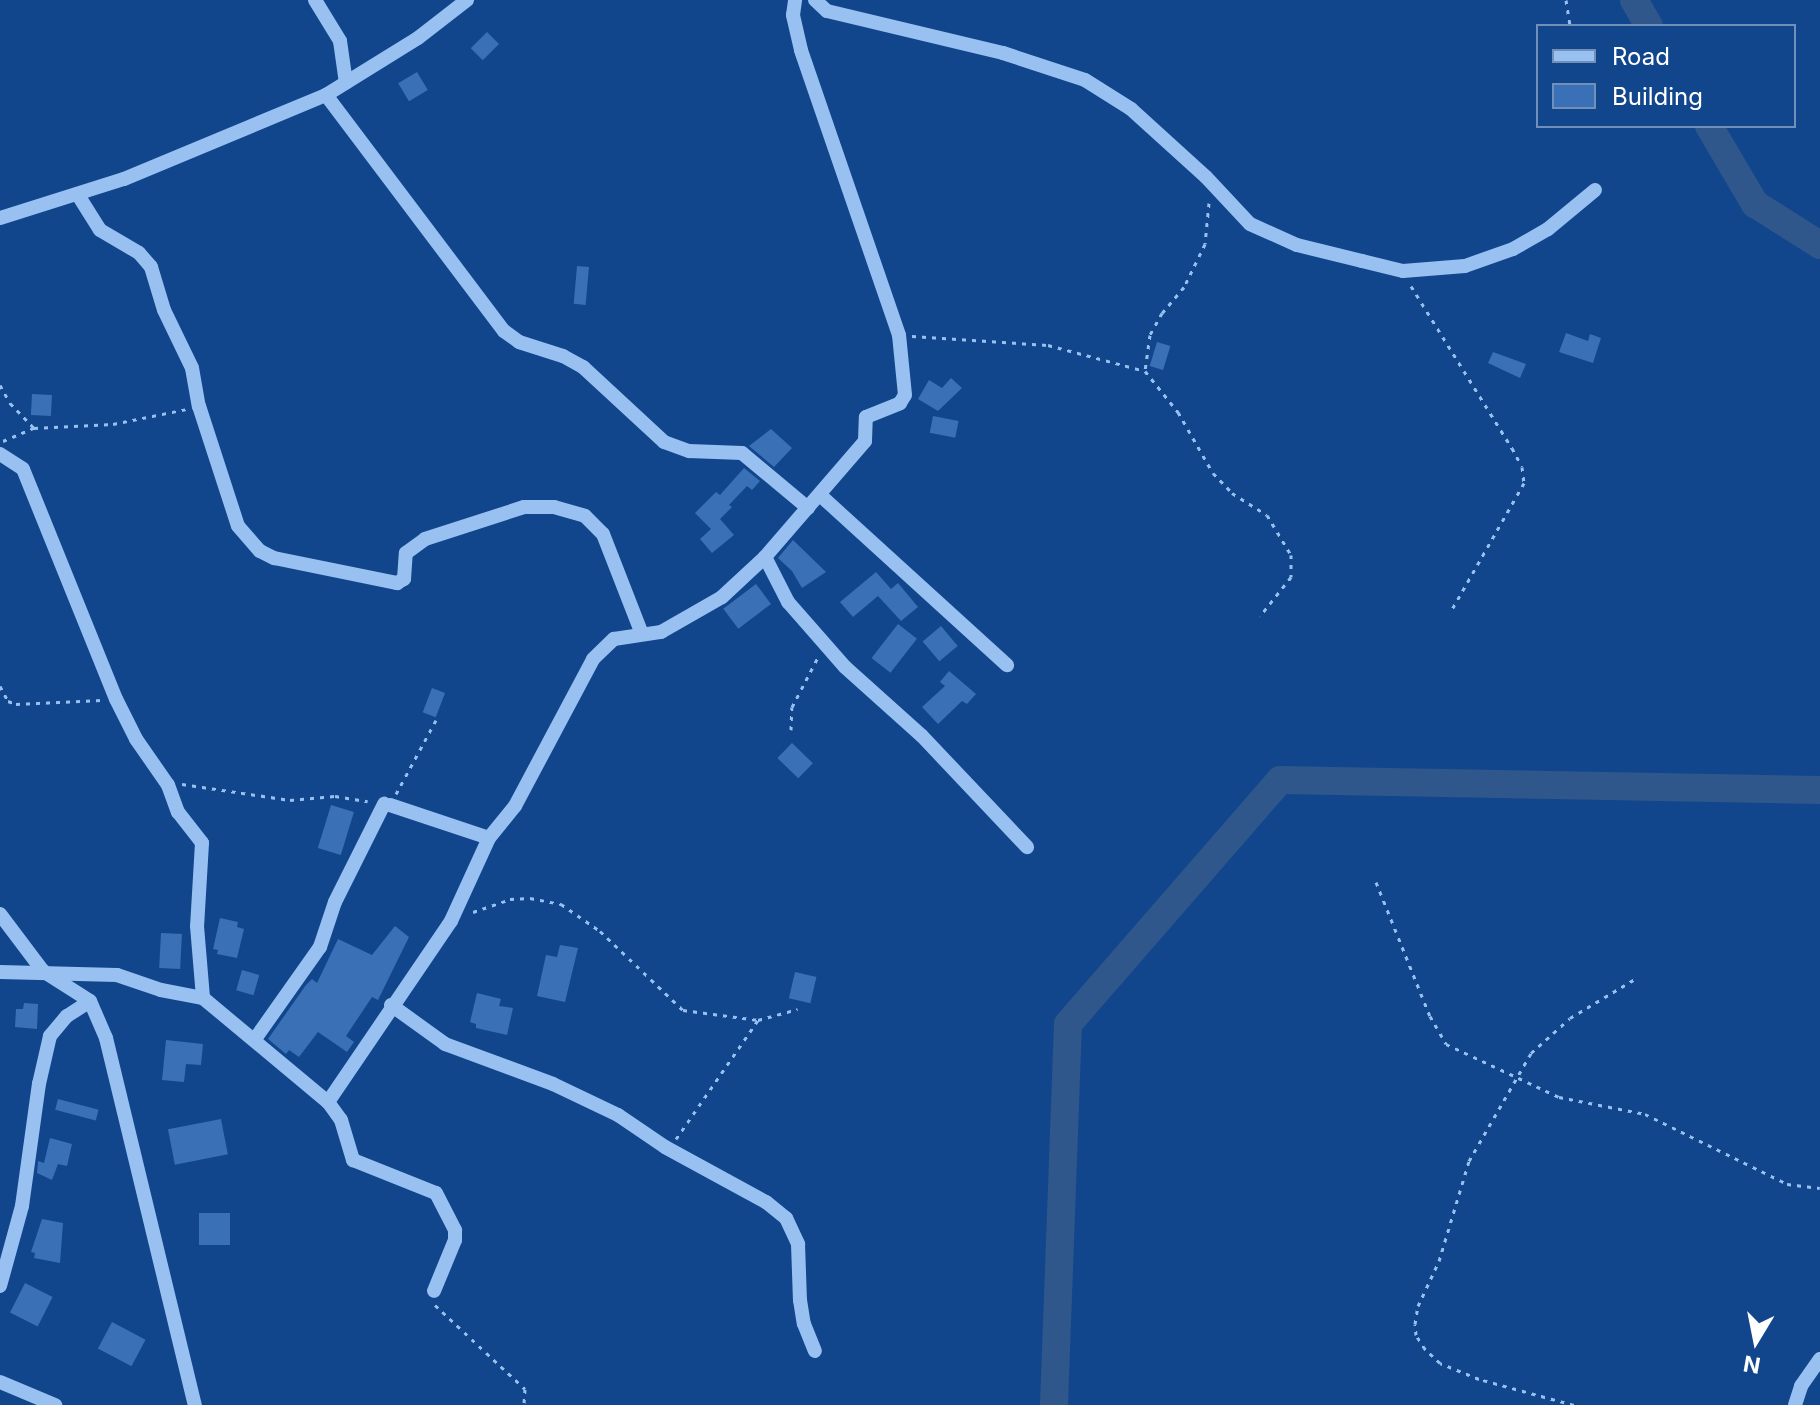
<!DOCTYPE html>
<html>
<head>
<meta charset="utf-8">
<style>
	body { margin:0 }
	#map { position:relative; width:1820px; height:1405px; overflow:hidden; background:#11468c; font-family:Inter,sans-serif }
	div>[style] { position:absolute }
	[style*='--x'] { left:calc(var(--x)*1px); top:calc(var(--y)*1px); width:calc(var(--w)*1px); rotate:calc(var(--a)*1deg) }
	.river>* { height:28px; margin:-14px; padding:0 14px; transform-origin:14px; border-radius:14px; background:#2f578b }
	.building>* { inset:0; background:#3970b6; transform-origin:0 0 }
	.path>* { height:3px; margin-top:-1.5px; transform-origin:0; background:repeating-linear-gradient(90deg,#98c1f2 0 4px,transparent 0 10px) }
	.minor>* { height:14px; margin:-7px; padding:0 7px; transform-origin:7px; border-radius:7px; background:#98c1f2 }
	span { translate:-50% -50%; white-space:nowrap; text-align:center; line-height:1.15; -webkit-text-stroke:8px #11468c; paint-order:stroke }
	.legend { position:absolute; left:1536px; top:24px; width:260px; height:104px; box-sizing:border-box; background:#11468c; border:2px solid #7090ba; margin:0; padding:10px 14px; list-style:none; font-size:24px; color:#fff }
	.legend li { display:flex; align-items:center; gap:16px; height:40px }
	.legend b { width:40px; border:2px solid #7090ba }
	.north { position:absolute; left:1716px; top:1301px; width:80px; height:80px; -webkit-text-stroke:6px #11468c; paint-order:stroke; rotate:190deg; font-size:22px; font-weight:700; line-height:32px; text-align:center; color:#fff }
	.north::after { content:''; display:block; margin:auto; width:28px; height:36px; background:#fff; clip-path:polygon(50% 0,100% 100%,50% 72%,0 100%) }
</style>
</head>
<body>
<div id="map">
	<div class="river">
		<div style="--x:1634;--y:0;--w:30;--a:60"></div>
		<div style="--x:1709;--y:126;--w:91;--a:59.5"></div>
		<div style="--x:1755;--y:204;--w:77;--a:32.2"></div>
		<div style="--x:1054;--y:1405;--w:381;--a:-87.9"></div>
		<div style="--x:1068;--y:1024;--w:323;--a:-49"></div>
		<div style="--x:1280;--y:780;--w:540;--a:1.06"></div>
	</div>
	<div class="building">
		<div style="left:487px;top:32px;width:17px;height:23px;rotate:45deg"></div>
		<div style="left:417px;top:72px;width:21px;height:22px;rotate:59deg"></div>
		<div style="left:577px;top:266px;width:12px;height:38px;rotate:5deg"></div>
		<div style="clip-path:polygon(1566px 333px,1588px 341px,1590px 334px,1601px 338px,1593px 363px,1559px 352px)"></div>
		<div style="left:1157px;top:342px;width:14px;height:25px;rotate:17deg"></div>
		<div style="clip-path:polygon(1493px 352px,1526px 364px,1520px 378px,1488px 363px)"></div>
		<div style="clip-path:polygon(951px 378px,962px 388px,938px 411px,918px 399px,929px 380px,942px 388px)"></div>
		<div style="left:32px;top:394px;width:20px;height:21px;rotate:3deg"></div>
		<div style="left:933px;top:416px;width:26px;height:17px;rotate:11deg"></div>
		<div style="clip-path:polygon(771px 429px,792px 448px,774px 467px,749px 446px)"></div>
		<div style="clip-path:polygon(744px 468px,760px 481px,752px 490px,747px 486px,729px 505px,732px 507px,720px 519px,734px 535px,712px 553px,700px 539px,711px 529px,695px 513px,716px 492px,720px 495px)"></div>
		<div style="clip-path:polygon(793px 540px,826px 572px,802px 588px,792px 571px,778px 558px)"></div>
		<div style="clip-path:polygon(876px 572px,891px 589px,898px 583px,918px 607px,901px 621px,878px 596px,853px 617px,840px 602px)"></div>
		<div style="left:756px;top:584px;width:25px;height:41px;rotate:53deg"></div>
		<div style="left:898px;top:624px;width:24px;height:43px;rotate:38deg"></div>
		<div style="left:941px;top:626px;width:26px;height:24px;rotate:50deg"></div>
		<div style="clip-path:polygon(949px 671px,976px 694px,967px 704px,962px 701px,938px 724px,922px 707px,945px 686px,940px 682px)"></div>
		<div style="left:432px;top:688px;width:14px;height:26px;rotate:21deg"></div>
		<div style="left:792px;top:743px;width:29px;height:21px;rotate:44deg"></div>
		<div style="left:331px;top:805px;width:24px;height:45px;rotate:17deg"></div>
		<div style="clip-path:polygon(220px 918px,238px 922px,237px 927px,244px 929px,237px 958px,217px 954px,218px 950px,213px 949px)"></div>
		<div style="clip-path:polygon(395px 926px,409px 937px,378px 1000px,372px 997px,346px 1036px,354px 1042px,347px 1052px,318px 1032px,299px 1057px,289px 1050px,286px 1054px,268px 1039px,306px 985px,312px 979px,317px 983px,338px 939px,372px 955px)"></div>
		<div style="left:161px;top:933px;width:21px;height:35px;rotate:3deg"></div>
		<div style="clip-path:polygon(560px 945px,578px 948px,565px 1002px,537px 996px,546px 955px,557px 957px)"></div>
		<div style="left:242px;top:970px;width:18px;height:21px;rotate:16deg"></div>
		<div style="left:795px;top:972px;width:22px;height:27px;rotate:13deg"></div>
		<div style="clip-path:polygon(477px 993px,501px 999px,499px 1006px,513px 1008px,507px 1035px,476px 1028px,476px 1024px,470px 1022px)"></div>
		<div style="clip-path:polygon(24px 1003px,38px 1004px,37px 1029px,15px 1027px,16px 1009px,23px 1009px)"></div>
		<div style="clip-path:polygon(166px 1040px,203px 1044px,201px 1065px,186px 1064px,184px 1082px,162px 1080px)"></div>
		<div style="left:58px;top:1099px;width:42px;height:11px;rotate:15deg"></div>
		<div style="left:221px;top:1119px;width:36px;height:54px;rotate:79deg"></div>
		<div style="clip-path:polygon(50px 1138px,72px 1144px,67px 1166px,58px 1164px,52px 1180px,37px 1173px,38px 1161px,44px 1163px)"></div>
		<div style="left:199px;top:1213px;width:31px;height:32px"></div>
		<div style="clip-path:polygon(42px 1219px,63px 1223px,60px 1263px,34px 1258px,35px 1253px,31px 1252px)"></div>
		<div style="left:25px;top:1283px;width:31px;height:33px;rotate:27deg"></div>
		<div style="left:112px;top:1322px;width:38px;height:30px;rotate:28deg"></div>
	</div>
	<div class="path">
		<div style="--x:1566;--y:0;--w:26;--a:81"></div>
		<div style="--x:1209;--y:203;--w:41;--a:95.6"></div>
		<div style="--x:1205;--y:244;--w:48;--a:116"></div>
		<div style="--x:1184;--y:287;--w:34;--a:130"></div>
		<div style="--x:1162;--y:313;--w:25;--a:119"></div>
		<div style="--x:1150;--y:335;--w:36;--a:98"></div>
		<div style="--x:1145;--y:371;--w:53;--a:51.2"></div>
		<div style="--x:1178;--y:412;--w:70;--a:60.2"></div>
		<div style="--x:1213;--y:473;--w:28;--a:46"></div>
		<div style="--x:1232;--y:493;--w:41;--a:32.2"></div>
		<div style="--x:1267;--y:515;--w:47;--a:59"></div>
		<div style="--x:1291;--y:555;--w:22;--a:90"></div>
		<div style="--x:1291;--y:577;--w:50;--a:128.5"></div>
		<div style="--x:1411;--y:286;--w:191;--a:58.1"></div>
		<div style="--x:1512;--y:448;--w:21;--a:62"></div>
		<div style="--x:1522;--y:467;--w:16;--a:83"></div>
		<div style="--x:1524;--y:483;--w:147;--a:119.7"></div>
		<div style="--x:912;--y:336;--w:136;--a:3.8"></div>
		<div style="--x:1048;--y:345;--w:100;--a:15"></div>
		<div style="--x:0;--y:385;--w:21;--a:61"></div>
		<div style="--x:10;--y:403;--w:35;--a:46"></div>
		<div style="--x:3;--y:441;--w:34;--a:-23"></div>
		<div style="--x:34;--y:428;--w:79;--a:-2.9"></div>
		<div style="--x:113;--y:424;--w:76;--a:-11.5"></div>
		<div style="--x:0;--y:686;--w:17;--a:62"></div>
		<div style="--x:8;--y:701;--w:9;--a:21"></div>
		<div style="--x:16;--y:704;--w:86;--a:-2.7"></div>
		<div style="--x:791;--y:730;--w:23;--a:-88"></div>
		<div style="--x:792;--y:707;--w:56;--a:-62.5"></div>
		<div style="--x:182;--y:784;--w:109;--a:8.4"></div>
		<div style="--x:290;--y:800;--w:45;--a:-5.1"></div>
		<div style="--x:335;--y:796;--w:33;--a:9"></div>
		<div style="--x:396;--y:794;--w:84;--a:-61.6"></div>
		<div style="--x:1376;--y:882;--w:144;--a:68.1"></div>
		<div style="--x:1430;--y:1016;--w:32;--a:60"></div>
		<div style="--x:1446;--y:1044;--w:125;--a:25.1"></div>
		<div style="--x:1559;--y:1097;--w:88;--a:11.2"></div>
		<div style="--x:1645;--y:1114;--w:158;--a:26.2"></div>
		<div style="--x:1787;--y:1184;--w:33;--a:7"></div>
		<div style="--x:473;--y:912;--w:39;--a:-19"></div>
		<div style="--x:510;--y:899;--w:20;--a:-3"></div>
		<div style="--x:530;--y:898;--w:32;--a:11"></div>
		<div style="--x:561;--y:904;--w:47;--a:34.7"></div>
		<div style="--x:600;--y:931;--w:115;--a:43.6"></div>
		<div style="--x:683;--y:1010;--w:76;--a:7.6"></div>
		<div style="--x:758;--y:1020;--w:41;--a:-15.4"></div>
		<div style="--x:676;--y:1139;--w:145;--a:-55.4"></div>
		<div style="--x:435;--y:1305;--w:123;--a:43"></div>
		<div style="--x:525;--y:1389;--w:16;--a:94"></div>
		<div style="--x:1574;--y:1405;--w:98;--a:-164.7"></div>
		<div style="--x:1479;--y:1379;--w:42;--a:-157.7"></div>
		<div style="--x:1440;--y:1363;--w:21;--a:-137"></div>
		<div style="--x:1425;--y:1349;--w:17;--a:-123"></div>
		<div style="--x:1416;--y:1335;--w:11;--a:-95"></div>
		<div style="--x:1415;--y:1324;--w:18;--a:-81"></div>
		<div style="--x:1418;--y:1306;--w:50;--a:-65"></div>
		<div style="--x:1439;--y:1261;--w:104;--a:-73.3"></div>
		<div style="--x:1469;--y:1161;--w:125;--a:-60.1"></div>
		<div style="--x:1531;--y:1053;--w:52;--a:-41.9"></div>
		<div style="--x:1570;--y:1018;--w:76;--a:-31"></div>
	</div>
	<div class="minor">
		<div style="--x:315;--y:0;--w:48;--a:58.6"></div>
		<div style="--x:340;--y:41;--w:42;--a:81.9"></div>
		<div style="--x:815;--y:0;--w:16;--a:43"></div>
		<div style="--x:827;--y:11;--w:181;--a:13.4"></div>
		<div style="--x:1003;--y:53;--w:86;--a:18.2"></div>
		<div style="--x:1085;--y:80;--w:54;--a:32.2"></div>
		<div style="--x:1131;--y:109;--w:101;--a:42.2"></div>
		<div style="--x:1206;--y:177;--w:64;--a:46.9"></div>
		<div style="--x:1250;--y:224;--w:51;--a:24.1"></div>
		<div style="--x:1297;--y:245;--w:67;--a:13.8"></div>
		<div style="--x:1362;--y:261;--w:42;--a:13.7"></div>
		<div style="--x:1403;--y:271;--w:62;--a:-4.6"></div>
		<div style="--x:1465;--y:266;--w:51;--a:-19.5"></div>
		<div style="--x:1513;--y:249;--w:40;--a:-29.7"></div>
		<div style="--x:1548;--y:229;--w:61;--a:-39.7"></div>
		<div style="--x:326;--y:95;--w:296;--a:53"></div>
		<div style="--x:504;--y:331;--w:19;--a:36"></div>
		<div style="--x:519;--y:342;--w:46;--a:17.7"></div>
		<div style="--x:563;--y:356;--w:23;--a:29"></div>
		<div style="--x:583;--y:367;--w:110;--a:42.8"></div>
		<div style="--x:664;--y:442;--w:27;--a:20"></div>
		<div style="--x:689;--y:451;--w:53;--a:2.2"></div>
		<div style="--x:742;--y:453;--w:86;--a:39.8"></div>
		<div style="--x:78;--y:195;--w:41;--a:57.8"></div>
		<div style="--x:100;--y:230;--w:45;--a:30.5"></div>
		<div style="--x:139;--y:253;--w:18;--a:49"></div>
		<div style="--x:151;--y:267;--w:45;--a:73.2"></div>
		<div style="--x:164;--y:310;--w:64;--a:64.2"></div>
		<div style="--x:192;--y:368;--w:39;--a:80"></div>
		<div style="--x:199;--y:406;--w:126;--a:72"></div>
		<div style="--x:238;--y:526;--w:33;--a:49"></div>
		<div style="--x:260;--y:551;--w:16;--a:27"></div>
		<div style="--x:274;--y:558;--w:126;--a:11.5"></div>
		<div style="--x:397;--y:583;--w:8;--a:-30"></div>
		<div style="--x:404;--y:579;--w:26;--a:-86"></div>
		<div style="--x:406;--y:553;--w:24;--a:-36"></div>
		<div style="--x:425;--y:539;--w:104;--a:-17.9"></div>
		<div style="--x:524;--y:507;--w:30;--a:0"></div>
		<div style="--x:554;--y:507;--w:32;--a:16"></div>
		<div style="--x:585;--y:516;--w:25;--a:45"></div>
		<div style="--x:603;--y:534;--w:107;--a:68.7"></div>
		<div style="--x:0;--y:218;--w:130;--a:-17.5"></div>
		<div style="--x:124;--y:179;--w:219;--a:-22.6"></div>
		<div style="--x:326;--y:95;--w:108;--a:-31.8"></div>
		<div style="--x:418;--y:38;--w:62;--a:-37.8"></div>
		<div style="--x:0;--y:454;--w:27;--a:33"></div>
		<div style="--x:23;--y:469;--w:248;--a:68"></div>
		<div style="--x:116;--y:699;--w:45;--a:63.4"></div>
		<div style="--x:136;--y:739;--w:56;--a:55.2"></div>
		<div style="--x:168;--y:785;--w:29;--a:70"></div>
		<div style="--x:178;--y:812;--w:39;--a:52"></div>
		<div style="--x:202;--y:843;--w:83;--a:93.4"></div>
		<div style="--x:197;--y:926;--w:72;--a:85.2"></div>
		<div style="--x:820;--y:495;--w:253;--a:42.3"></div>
		<div style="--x:765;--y:557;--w:51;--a:62.9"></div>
		<div style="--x:788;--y:602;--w:86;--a:48.8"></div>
		<div style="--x:845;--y:667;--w:103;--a:41.9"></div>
		<div style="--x:922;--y:736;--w:153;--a:46.6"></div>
		<div style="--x:390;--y:805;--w:104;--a:18.4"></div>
		<div style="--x:0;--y:914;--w:71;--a:53"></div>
		<div style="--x:43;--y:971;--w:56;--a:32.6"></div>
		<div style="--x:90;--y:1001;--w:40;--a:66.6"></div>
		<div style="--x:106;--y:1038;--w:378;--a:76.4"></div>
		<div style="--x:0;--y:972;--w:117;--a:1.5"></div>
		<div style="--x:117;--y:975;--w:46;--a:18.8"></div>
		<div style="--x:161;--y:990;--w:43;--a:10.8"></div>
		<div style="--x:203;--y:998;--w:163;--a:39.8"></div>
		<div style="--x:328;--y:1102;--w:22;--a:54"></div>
		<div style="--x:341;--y:1120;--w:42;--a:73.3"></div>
		<div style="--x:353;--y:1160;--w:89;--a:21.7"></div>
		<div style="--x:436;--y:1193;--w:42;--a:62.8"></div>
		<div style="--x:455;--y:1230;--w:10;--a:90"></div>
		<div style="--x:455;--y:1240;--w:55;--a:112.4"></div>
		<div style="--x:391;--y:1005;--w:67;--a:35.8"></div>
		<div style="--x:445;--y:1044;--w:115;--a:20.3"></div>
		<div style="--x:553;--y:1084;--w:72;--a:25.5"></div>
		<div style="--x:618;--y:1115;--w:57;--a:34.2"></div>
		<div style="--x:665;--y:1147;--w:115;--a:28.6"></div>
		<div style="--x:766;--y:1202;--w:26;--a:39"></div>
		<div style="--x:786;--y:1218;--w:29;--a:65"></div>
		<div style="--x:798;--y:1244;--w:56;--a:88"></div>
		<div style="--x:800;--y:1300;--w:24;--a:81"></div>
		<div style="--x:804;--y:1324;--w:29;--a:68"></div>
		<div style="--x:255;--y:1039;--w:113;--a:-54.8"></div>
		<div style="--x:320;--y:947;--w:47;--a:-71.6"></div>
		<div style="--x:335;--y:902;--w:110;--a:-63.4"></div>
		<div style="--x:328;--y:1102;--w:219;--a:-55.8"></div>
		<div style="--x:451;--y:921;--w:91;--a:-65.4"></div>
		<div style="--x:489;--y:838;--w:41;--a:-50.9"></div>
		<div style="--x:515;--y:806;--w:166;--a:-62"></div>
		<div style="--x:593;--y:659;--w:29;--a:-44"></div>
		<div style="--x:614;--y:639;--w:48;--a:-8.5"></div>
		<div style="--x:661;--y:632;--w:70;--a:-29.8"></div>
		<div style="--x:722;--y:597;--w:59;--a:-42.9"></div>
		<div style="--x:765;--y:557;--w:153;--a:-49.2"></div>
		<div style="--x:865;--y:441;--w:24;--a:-88"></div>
		<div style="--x:866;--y:417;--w:37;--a:-22"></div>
		<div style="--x:900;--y:403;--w:9;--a:-58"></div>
		<div style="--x:905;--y:395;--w:60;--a:-95.7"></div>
		<div style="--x:899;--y:335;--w:301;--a:-109"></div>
		<div style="--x:801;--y:50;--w:36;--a:-103"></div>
		<div style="--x:793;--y:15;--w:15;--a:-82"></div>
		<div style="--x:0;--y:1286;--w:83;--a:-74.6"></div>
		<div style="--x:22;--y:1206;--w:123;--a:-82.1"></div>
		<div style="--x:39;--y:1084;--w:49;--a:-77.1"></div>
		<div style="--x:50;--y:1036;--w:26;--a:-50"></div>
		<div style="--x:67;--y:1016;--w:27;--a:-33"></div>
		<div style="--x:0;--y:1382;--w:60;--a:22.7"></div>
		<div style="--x:1795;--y:1405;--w:20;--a:-72"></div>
		<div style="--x:1801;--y:1386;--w:33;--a:-55"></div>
	</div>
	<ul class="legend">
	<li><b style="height:10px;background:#98c1f2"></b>Road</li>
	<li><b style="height:22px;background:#3970b6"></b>Building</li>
	</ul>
	<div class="north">N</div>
</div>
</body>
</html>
